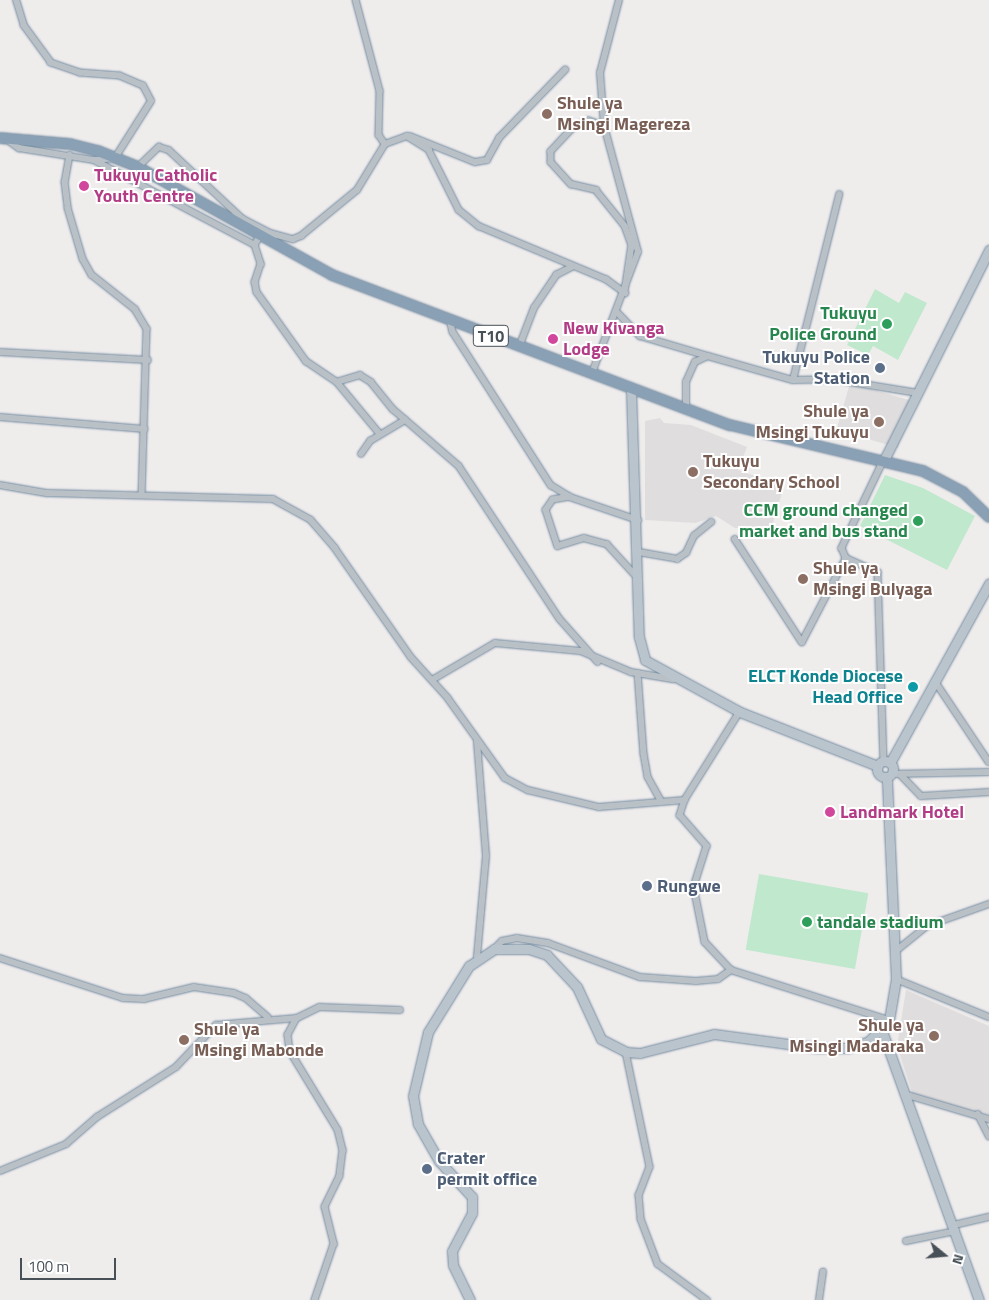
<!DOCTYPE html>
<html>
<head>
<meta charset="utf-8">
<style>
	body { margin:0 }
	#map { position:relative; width:989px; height:1300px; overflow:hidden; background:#efecec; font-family:"Titillium Web",sans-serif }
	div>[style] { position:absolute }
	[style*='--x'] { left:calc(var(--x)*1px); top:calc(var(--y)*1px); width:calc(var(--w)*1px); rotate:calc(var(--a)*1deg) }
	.education>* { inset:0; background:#e0ddde; transform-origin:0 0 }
	.green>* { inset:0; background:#bfe8cd; transform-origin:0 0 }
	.roads { filter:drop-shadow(0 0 1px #758ca1) drop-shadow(0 0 1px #758ca1) }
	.street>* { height:5.5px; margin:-2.75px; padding:0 2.75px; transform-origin:2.75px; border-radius:2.75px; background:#b9c1c7 }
	.secondary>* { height:9px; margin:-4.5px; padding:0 4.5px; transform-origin:4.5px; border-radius:4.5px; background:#bac4cc }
	.secondary>.ring { margin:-4.5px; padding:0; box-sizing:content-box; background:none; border:9px solid #bac4cc; border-radius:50% }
	.highway>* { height:10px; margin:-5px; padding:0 5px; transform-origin:5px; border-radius:5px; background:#8aa1b5 }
	.dots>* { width:14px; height:14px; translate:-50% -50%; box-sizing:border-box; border:2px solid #fff; border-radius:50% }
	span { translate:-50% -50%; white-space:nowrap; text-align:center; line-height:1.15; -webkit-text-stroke:4px #fff; paint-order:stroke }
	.shield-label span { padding:1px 4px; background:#fff; border:1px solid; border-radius:4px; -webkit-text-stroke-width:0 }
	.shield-label { font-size:16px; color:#475057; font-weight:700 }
	.education-label { font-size:18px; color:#785e54; font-weight:700 }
	.left { translate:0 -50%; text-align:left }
	.right { translate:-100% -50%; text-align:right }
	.hotel-label { font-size:18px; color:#b23c85; font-weight:700 }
	.leisure-label { font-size:18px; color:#27864d; font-weight:700 }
	.service-label { font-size:18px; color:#4e5e75; font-weight:700 }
	.culture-label { font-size:18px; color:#0d838f; font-weight:700 }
	.north { position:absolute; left:919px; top:1230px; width:50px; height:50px; -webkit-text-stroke:4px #fff; paint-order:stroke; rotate:107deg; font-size:14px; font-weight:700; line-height:20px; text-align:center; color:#475057 }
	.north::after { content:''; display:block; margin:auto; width:18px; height:22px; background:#475057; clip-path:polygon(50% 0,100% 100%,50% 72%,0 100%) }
	.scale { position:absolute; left:20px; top:1258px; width:96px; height:22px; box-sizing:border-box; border:2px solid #475057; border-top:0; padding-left:6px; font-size:15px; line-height:18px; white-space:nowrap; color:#475057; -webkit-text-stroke:4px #fff; paint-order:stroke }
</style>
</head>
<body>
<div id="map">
	<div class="education">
		<div style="left:850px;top:383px;width:64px;height:49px;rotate:16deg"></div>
		<div style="clip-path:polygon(660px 418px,664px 423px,691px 425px,747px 447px,738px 470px,784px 486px,772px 526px,735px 528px,716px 516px,696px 523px,645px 520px,645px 421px)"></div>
		<div style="clip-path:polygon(906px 990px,989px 1026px,989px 1115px,913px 1095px,897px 1046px)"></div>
	</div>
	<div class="green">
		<div style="clip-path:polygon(875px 289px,899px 303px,905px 292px,927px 303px,898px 360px,873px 346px,868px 355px,847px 345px)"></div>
		<div style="clip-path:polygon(885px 475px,923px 488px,975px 516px,947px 570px,860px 526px)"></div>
		<div style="left:759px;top:874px;width:111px;height:77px;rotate:10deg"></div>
	</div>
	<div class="roads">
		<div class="street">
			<div style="--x:356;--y:0;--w:94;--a:75.2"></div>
			<div style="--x:380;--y:91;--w:44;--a:91.3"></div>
			<div style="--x:379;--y:135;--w:11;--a:56"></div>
			<div style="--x:604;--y:126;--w:16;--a:-162"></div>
			<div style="--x:589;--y:121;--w:16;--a:158"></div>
			<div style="--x:574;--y:127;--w:34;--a:133"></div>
			<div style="--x:551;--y:152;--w:10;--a:90"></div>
			<div style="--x:551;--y:162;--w:30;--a:48"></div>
			<div style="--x:571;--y:184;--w:26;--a:13"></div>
			<div style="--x:596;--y:190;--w:46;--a:51.1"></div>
			<div style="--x:625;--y:226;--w:20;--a:70"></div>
			<div style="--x:632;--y:245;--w:48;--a:98.5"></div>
			<div style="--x:410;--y:136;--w:70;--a:21.8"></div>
			<div style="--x:475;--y:162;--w:12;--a:-9"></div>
			<div style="--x:487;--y:160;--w:25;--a:-61"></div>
			<div style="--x:499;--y:138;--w:95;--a:-45.9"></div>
			<div style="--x:8;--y:140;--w:14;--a:36"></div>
			<div style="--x:19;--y:148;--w:76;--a:9.1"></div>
			<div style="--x:94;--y:160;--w:21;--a:-5"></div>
			<div style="--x:115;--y:158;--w:67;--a:-57.7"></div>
			<div style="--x:151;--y:101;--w:17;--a:-118"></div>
			<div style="--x:143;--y:86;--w:25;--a:-157"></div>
			<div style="--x:120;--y:76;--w:40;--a:-175.7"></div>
			<div style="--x:80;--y:73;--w:31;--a:-161"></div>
			<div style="--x:51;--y:63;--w:46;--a:-126.1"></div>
			<div style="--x:24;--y:26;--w:27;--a:-107"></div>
			<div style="--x:70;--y:155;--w:27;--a:100"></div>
			<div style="--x:65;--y:182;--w:26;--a:83"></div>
			<div style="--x:68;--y:208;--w:53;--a:73.6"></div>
			<div style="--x:83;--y:259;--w:18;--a:61"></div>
			<div style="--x:92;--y:275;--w:55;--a:38.3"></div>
			<div style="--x:135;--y:309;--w:23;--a:59"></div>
			<div style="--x:147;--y:329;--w:164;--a:91.7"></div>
			<div style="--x:94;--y:160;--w:182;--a:27.8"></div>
			<div style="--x:138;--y:167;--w:29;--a:-44"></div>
			<div style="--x:159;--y:147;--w:10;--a:17"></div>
			<div style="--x:169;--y:150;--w:101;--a:43"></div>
			<div style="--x:239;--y:225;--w:7;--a:-56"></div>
			<div style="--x:243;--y:219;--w:30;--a:27"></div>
			<div style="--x:270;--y:233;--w:24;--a:15"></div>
			<div style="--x:293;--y:239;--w:9;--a:-21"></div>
			<div style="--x:301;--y:236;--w:72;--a:-39.4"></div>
			<div style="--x:357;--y:190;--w:54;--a:-58.7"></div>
			<div style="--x:385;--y:144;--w:23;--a:-20"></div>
			<div style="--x:407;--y:136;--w:26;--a:32"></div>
			<div style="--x:429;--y:150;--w:67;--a:63.4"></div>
			<div style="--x:459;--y:210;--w:26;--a:39"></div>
			<div style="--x:479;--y:226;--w:138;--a:22.7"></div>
			<div style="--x:606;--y:279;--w:24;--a:36"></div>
			<div style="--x:260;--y:237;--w:9;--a:122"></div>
			<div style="--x:255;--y:245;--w:20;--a:72"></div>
			<div style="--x:261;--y:264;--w:19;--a:108"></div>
			<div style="--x:255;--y:282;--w:10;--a:79"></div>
			<div style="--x:257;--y:292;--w:85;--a:54.6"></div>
			<div style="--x:306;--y:361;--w:37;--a:34"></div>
			<div style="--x:337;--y:382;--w:67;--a:50.4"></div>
			<div style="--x:618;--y:313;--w:32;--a:46"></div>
			<div style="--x:640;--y:336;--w:71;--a:16.4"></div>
			<div style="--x:450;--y:320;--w:12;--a:76"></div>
			<div style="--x:453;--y:332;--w:182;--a:57.4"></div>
			<div style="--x:551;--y:485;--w:22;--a:32"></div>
			<div style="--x:570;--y:497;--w:72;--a:18.7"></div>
			<div style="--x:519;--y:347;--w:42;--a:-69"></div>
			<div style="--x:534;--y:308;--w:40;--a:-56"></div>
			<div style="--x:556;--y:275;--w:18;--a:-27"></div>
			<div style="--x:0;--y:352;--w:148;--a:3.1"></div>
			<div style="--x:592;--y:373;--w:129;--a:-69.2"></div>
			<div style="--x:638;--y:252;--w:131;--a:-105.1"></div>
			<div style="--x:604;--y:126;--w:53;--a:-94.3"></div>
			<div style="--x:600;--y:73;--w:75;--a:-75.4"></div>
			<div style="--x:793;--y:380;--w:39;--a:-1"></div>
			<div style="--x:832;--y:379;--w:87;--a:9.2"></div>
			<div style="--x:337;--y:382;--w:24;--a:-17"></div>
			<div style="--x:360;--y:375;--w:13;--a:32"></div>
			<div style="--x:371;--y:382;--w:35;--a:51"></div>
			<div style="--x:393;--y:409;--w:87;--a:40.8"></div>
			<div style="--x:459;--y:466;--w:183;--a:56.6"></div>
			<div style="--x:560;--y:619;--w:57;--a:48.5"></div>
			<div style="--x:686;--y:409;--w:27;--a:-90"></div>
			<div style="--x:686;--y:382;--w:22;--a:-66"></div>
			<div style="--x:695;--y:362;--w:14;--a:-25"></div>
			<div style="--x:708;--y:356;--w:88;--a:15.8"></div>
			<div style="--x:793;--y:380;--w:191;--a:-76"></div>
			<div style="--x:0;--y:417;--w:145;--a:4.7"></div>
			<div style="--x:361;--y:454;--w:16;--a:-55"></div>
			<div style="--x:370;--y:441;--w:41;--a:-31"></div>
			<div style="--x:884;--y:460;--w:98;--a:115.5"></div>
			<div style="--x:842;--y:548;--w:11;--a:68"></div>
			<div style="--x:846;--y:558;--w:35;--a:24"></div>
			<div style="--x:878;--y:572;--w:189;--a:88.2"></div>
			<div style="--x:0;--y:485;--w:48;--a:9.7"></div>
			<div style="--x:47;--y:493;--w:226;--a:1.5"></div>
			<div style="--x:273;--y:499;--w:43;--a:28.9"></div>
			<div style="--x:311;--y:520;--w:37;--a:49"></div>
			<div style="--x:335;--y:548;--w:133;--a:55.1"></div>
			<div style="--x:411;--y:657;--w:55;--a:47.9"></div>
			<div style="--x:448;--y:698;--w:98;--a:54.5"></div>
			<div style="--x:505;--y:778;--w:26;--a:28"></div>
			<div style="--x:528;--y:790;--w:73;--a:13.5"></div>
			<div style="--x:599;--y:807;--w:86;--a:-4.7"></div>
			<div style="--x:570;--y:497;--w:17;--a:170"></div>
			<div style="--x:553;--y:500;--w:12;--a:125"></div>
			<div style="--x:546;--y:510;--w:38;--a:72"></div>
			<div style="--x:558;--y:546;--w:27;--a:-17"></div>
			<div style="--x:584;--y:538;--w:24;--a:15"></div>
			<div style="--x:607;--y:544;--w:45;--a:47.7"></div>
			<div style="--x:735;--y:539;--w:123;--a:57"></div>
			<div style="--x:802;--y:642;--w:95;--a:-62.4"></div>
			<div style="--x:639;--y:552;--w:39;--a:10"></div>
			<div style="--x:677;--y:559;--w:11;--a:-34"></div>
			<div style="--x:686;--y:553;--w:19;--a:-65"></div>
			<div style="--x:694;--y:536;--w:22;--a:-39"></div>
			<div style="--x:638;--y:673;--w:81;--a:85.8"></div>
			<div style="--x:644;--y:754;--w:23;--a:80"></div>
			<div style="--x:648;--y:777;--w:26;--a:61"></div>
			<div style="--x:432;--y:680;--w:73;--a:-30.4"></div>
			<div style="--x:495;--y:643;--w:86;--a:5.3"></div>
			<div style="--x:581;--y:651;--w:54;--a:22.8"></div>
			<div style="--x:631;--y:672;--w:43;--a:9.5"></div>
			<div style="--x:935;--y:681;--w:97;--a:56.3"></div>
			<div style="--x:740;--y:712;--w:104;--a:122"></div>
			<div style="--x:685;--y:800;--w:16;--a:108"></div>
			<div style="--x:680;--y:815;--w:41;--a:48.9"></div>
			<div style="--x:707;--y:846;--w:43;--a:107.6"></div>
			<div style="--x:694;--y:887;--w:56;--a:78.7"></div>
			<div style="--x:705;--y:942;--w:38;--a:47"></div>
			<div style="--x:731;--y:970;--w:166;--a:17.6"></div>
			<div style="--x:891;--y:774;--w:98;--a:-1.2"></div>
			<div style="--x:900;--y:774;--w:30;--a:46"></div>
			<div style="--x:921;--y:796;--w:68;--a:-3.4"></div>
			<div style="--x:494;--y:949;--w:11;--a:-45"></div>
			<div style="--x:502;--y:941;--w:15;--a:-11"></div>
			<div style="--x:517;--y:938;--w:31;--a:9"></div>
			<div style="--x:548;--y:943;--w:98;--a:20.3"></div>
			<div style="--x:640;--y:977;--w:56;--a:4.1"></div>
			<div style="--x:696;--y:981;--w:22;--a:-5"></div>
			<div style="--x:718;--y:979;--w:16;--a:-35"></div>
			<div style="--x:896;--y:951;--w:40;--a:-39"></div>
			<div style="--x:927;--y:926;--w:66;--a:-19.5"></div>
			<div style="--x:477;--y:957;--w:101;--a:-84.9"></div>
			<div style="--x:486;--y:856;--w:115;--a:-94.5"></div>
			<div style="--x:0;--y:958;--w:129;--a:18"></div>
			<div style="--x:123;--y:998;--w:21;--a:3"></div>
			<div style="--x:144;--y:999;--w:51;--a:-13.5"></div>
			<div style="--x:194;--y:987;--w:40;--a:8.5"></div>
			<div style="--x:234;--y:993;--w:13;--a:23"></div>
			<div style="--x:246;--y:998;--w:29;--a:41"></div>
			<div style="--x:896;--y:979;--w:100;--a:22.2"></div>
			<div style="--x:297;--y:1018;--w:19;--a:118"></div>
			<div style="--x:288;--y:1035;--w:16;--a:83"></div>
			<div style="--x:290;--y:1051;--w:92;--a:58.7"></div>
			<div style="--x:338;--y:1130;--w:21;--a:76"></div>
			<div style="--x:343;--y:1150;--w:26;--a:97"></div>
			<div style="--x:340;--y:1176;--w:34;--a:116"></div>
			<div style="--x:325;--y:1207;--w:38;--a:76"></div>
			<div style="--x:334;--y:1244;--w:59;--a:108.7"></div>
			<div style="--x:626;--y:1052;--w:117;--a:78.2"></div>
			<div style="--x:650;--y:1167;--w:30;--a:111"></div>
			<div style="--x:639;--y:1195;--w:24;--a:85"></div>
			<div style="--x:641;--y:1219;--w:48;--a:69.3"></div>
			<div style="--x:658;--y:1264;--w:61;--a:36.3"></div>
			<div style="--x:904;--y:1094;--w:89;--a:16.4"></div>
			<div style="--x:978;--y:1114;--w:25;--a:63"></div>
			<div style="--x:0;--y:1171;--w:71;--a:-22.2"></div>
			<div style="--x:66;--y:1144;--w:41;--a:-41.1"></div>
			<div style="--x:97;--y:1117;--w:93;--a:-32.3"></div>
			<div style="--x:176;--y:1067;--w:58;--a:-46.4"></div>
			<div style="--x:216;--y:1025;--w:81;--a:-4.9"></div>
			<div style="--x:297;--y:1018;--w:25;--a:-26"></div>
			<div style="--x:320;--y:1007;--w:80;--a:2.1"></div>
			<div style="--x:954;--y:1225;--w:36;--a:-13"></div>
			<div style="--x:906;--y:1241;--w:51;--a:-11.3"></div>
			<div style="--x:819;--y:1300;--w:28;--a:-82"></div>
		</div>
		<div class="secondary">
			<div style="--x:631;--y:389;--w:248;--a:88.2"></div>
			<div style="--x:639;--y:637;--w:24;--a:75"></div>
			<div style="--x:645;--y:660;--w:108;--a:28.7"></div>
			<div style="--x:740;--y:712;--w:148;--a:21.4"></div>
			<div style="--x:884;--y:460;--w:235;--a:-63.4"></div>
			<div class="ring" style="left:877px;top:761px;width:7px;height:7px"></div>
			<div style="--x:890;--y:763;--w:205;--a:-61.1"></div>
			<div style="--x:882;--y:1031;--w:286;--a:70.2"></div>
			<div style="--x:470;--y:1300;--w:39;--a:-116"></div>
			<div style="--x:453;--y:1265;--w:14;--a:-94"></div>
			<div style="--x:452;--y:1251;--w:43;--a:-62.2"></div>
			<div style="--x:472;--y:1213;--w:16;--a:-90"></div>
			<div style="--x:472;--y:1197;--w:49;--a:-132.5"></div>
			<div style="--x:439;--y:1161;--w:43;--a:-119.6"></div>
			<div style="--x:418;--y:1124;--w:28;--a:-100"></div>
			<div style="--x:413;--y:1096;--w:66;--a:-76.8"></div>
			<div style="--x:428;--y:1032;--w:78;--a:-58.2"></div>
			<div style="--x:469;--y:966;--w:30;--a:-34"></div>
			<div style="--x:494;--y:949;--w:35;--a:0"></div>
			<div style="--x:529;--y:949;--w:19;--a:18"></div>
			<div style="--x:547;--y:955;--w:44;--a:46.8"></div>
			<div style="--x:577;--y:987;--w:57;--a:65.2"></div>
			<div style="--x:601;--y:1039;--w:28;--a:27"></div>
			<div style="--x:626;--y:1052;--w:14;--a:4"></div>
			<div style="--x:640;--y:1053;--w:76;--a:-14.4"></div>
			<div style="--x:714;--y:1034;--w:105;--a:7.7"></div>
			<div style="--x:818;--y:1048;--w:30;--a:0"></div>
			<div style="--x:848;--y:1048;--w:22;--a:-18"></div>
			<div style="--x:869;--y:1041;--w:29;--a:-46"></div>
			<div style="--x:889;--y:1020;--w:42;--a:-80.3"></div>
			<div style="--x:896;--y:979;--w:202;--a:-92.6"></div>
		</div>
		<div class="highway">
			<div style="--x:0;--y:138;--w:70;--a:4.9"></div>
			<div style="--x:70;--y:144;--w:29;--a:14"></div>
			<div style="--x:98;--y:151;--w:43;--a:21.8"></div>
			<div style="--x:138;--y:167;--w:222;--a:29.1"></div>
			<div style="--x:332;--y:275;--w:425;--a:20.7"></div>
			<div style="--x:730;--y:425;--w:198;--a:13.4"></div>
			<div style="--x:923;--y:471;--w:45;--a:27.7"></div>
			<div style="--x:963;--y:492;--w:36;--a:44"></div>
		</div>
	</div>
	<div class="dots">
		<div style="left:547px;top:114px;background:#8d6e63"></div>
		<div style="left:84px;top:186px;background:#d1479c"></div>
		<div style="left:887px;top:324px;background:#2e9e5b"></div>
		<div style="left:553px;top:339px;background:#d1479c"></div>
		<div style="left:880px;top:368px;background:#5c6f8a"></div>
		<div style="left:879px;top:422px;background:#8d6e63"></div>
		<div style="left:693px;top:472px;background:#8d6e63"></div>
		<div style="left:918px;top:521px;background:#2e9e5b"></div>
		<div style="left:803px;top:579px;background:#8d6e63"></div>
		<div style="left:913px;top:687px;background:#0f9aa8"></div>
		<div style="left:830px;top:812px;background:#d1479c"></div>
		<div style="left:647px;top:886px;background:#5c6f8a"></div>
		<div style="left:807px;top:922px;background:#2e9e5b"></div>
		<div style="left:934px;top:1036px;background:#8d6e63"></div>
		<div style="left:184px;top:1040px;background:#8d6e63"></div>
		<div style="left:427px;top:1169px;background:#5c6f8a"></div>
	</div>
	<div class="shield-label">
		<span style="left:491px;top:336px">T10</span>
	</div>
	<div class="education-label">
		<span class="left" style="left:557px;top:114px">Shule ya<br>Msingi Magereza</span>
		<span class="right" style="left:869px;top:422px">Shule ya<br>Msingi Tukuyu</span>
		<span class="left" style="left:703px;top:472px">Tukuyu<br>Secondary School</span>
		<span class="left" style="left:813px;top:579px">Shule ya<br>Msingi Bulyaga</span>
		<span class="right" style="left:924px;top:1036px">Shule ya<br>Msingi Madaraka</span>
		<span class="left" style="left:194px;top:1040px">Shule ya<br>Msingi Mabonde</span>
	</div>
	<div class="hotel-label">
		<span class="left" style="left:94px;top:186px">Tukuyu Catholic<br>Youth Centre</span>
		<span class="left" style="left:563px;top:339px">New Kivanga<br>Lodge</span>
		<span class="left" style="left:840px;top:812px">Landmark Hotel</span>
	</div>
	<div class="leisure-label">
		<span class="right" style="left:877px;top:324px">Tukuyu<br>Police Ground</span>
		<span class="right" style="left:908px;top:521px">CCM ground changed<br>market and bus stand</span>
		<span class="left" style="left:817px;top:922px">tandale stadium</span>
	</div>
	<div class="service-label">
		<span class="right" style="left:870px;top:368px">Tukuyu Police<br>Station</span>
		<span class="left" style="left:657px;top:886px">Rungwe</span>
		<span class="left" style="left:437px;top:1169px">Crater<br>permit office</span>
	</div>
	<div class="culture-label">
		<span class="right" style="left:903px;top:687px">ELCT Konde Diocese<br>Head Office</span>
	</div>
	<div class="north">N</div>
	<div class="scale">100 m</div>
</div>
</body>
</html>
